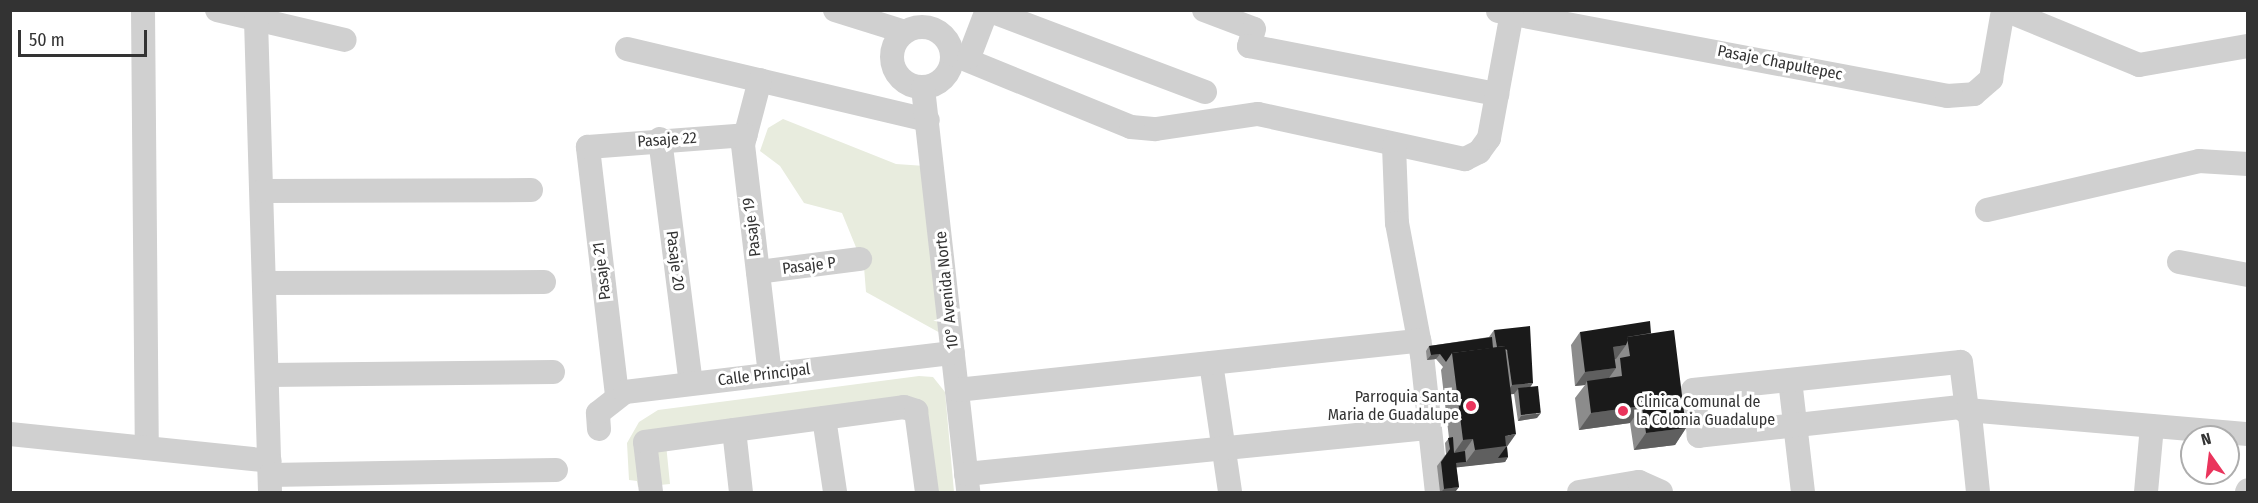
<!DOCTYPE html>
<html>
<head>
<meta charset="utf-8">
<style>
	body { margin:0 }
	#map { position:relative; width:2258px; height:503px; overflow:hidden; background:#fff; font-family:"Fira Sans Condensed",sans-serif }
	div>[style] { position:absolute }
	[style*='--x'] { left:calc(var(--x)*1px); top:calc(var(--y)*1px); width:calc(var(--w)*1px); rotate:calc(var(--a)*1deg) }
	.green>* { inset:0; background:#e8ecde }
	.minor>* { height:24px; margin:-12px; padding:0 12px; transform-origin:12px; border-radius:12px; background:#d0d0d0 }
	.minor>.ring { margin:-12px; padding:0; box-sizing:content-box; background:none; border:24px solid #d0d0d0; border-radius:50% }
	.wall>* { inset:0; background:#8c8c8c }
	.shaded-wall>* { inset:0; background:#5f5f5f }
	.building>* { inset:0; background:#1a1a1a; transform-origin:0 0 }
	.dots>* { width:16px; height:16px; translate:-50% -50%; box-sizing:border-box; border:3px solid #fff; border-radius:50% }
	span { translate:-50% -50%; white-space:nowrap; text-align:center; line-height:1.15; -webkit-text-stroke:6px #fff; paint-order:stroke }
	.street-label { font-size:16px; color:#333 }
	.poi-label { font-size:16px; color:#333 }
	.right { translate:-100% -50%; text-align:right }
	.left { translate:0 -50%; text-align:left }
	.frame { position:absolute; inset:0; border:12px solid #333; pointer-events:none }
	.north { position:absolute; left:2180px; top:425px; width:60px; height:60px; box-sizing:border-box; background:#fff; border:2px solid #adadad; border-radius:50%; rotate:346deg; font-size:16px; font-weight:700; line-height:24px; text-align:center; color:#333 }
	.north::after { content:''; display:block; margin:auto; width:21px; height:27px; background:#ea345c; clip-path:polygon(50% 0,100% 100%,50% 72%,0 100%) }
	.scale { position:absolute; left:18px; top:30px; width:129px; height:27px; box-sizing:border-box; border:3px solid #333; border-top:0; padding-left:8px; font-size:18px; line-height:21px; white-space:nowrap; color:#333; -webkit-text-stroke:4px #fff; paint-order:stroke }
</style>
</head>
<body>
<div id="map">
	<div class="green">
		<div style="clip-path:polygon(783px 119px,896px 164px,925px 166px,942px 334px,866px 292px,864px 267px,842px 213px,804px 203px,780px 166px,760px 151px,768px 128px)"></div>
		<div style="clip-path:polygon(919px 376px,933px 377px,945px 392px,954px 492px,919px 492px,908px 412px,666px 444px,670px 484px,638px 487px,637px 481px,629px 480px,627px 443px,639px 422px,658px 410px)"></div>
	</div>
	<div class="minor">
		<div style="--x:143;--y:10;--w:438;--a:89.5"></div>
		<div style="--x:217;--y:10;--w:131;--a:13.2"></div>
		<div style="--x:835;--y:10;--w:73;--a:17.4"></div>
		<div style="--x:988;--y:10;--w:232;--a:20.7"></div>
		<div style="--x:1204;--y:10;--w:53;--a:20.8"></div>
		<div style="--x:1254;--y:29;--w:18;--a:106"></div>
		<div style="--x:1249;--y:46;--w:253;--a:11"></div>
		<div style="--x:2005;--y:10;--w:145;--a:22.3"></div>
		<div style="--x:2139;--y:65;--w:111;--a:-9.9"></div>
		<div style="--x:1498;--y:11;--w:457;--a:10.7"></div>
		<div style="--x:1947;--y:96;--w:27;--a:-4"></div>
		<div style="--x:1974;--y:94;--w:23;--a:-41"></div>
		<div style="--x:1991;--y:79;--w:70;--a:-80.1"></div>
		<div style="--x:256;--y:20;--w:472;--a:88.3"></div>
		<div class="ring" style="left:892px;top:27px;width:36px;height:36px"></div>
		<div style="--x:627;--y:49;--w:309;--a:13.3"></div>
		<div style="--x:952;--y:54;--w:193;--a:22.2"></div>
		<div style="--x:1131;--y:127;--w:25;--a:5"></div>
		<div style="--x:1156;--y:129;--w:103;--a:-8.4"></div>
		<div style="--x:1258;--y:114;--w:212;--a:12.3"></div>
		<div style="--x:1465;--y:159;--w:16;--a:-27"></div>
		<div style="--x:1479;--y:152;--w:17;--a:-54"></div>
		<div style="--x:1489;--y:138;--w:127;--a:-79.6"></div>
		<div style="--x:969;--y:57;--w:50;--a:-69"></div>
		<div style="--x:760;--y:80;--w:67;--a:104.7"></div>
		<div style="--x:743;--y:145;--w:231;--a:83.3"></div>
		<div style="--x:923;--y:88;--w:406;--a:83.6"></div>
		<div style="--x:660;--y:139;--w:246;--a:82.8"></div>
		<div style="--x:1394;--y:146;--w:77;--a:87.8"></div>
		<div style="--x:1397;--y:223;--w:134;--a:79.3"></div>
		<div style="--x:1422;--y:355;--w:138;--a:83.8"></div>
		<div style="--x:262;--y:191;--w:269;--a:-0.2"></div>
		<div style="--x:1987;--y:210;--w:218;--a:-13"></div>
		<div style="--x:2199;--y:161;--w:49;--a:3.5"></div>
		<div style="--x:2179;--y:262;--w:70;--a:10.7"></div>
		<div style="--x:758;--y:272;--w:103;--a:-7.3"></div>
		<div style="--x:264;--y:283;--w:280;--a:-0.2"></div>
		<div style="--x:1211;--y:363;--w:130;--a:81.6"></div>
		<div style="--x:267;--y:375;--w:286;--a:-0.6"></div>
		<div style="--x:1790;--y:380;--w:113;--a:83.4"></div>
		<div style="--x:957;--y:390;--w:465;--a:-6.1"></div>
		<div style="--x:617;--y:395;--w:250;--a:-96.7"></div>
		<div style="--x:588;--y:147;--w:158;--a:-4.3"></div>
		<div style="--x:824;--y:418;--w:75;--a:81.5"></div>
		<div style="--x:599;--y:429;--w:16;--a:-94"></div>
		<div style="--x:598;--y:413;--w:34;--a:-38"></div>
		<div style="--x:625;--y:392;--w:330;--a:-6.8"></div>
		<div style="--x:734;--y:430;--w:62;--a:83.6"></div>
		<div style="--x:10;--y:434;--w:261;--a:5.9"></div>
		<div style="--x:966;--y:474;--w:466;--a:-5.7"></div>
		<div style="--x:270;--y:475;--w:286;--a:-1"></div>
		<div style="--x:651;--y:492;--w:50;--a:-96.8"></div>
		<div style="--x:645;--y:442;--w:261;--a:-7.7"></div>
		<div style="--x:904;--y:407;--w:13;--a:18"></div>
		<div style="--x:916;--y:411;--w:82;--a:82.3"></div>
		<div style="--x:1579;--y:492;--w:61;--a:-9.5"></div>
		<div style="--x:1639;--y:482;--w:24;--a:24"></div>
		<div style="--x:1978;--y:492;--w:77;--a:-95.9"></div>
		<div style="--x:1970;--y:415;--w:13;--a:-141"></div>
		<div style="--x:1960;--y:407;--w:263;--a:173.7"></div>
		<div style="--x:1699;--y:436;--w:46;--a:-97.4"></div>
		<div style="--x:1693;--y:390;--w:269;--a:-6"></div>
		<div style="--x:1961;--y:362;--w:48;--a:82.9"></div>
		<div style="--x:1967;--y:410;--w:282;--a:4.9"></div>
		<div style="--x:2146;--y:492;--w:66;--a:-84.8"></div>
		<div style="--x:2247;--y:492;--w:2;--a:-63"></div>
	</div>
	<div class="wall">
		<div style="clip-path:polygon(1494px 330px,1530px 387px,1537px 418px,1518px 421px,1514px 394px,1511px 394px,1507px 447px,1508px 457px,1505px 462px,1456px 467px,1459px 487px,1455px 492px,1440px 492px,1437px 466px,1446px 454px,1445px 443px,1449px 438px,1441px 370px,1443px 367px,1436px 359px,1427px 360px,1426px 351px,1429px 346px,1489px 337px)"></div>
		<div style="clip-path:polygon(1580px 332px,1651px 333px,1686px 428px,1675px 445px,1634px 450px,1630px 423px,1579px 430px,1575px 398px,1585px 385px,1575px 386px,1571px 345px)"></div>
	</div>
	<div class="shaded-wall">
		<div style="clip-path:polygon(1626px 345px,1616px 359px,1604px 361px,1613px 347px)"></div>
		<div style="clip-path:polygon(1440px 354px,1436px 359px,1427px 360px,1431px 355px)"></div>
		<div style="clip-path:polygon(1616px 368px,1606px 382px,1587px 381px,1585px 385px,1575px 386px,1585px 372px)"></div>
		<div style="clip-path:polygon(1533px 383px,1527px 392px,1518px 389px,1514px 394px,1505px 395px,1512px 385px)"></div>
		<div style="clip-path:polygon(1642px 406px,1630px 423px,1579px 430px,1591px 413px)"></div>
		<div style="clip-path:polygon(1541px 413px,1537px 418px,1518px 421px,1521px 416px)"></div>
		<div style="clip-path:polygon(1686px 428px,1675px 445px,1634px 450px,1646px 433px)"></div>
		<div style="clip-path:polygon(1516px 434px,1504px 451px,1508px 457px,1505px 462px,1452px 468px,1456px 463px,1466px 462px,1475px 450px,1505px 436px)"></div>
		<div style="clip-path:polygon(1473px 439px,1461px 456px,1451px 457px,1463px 440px)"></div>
		<div style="clip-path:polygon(1459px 487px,1455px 492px,1441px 492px,1444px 489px)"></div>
	</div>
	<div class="building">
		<div style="clip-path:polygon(1650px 321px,1651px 333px,1627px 337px,1628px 340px,1626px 345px,1613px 347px,1616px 368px,1585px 372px,1580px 332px)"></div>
		<div style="clip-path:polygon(1530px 326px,1533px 383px,1512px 385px,1507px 350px,1505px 349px,1505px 346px,1497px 347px,1494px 330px)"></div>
		<div style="clip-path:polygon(1674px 330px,1686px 428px,1646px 433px,1642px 406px,1591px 413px,1587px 381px,1622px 376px,1620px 358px,1630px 356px,1627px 337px)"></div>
		<div style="clip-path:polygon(1492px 337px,1493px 348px,1452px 353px,1446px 362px,1440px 354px,1431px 355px,1429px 346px)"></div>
		<div style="clip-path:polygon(1505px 346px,1516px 434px,1505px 436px,1506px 446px,1475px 450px,1473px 439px,1463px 440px,1452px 353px)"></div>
		<div style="left:1538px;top:386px;width:27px;height:20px;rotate:84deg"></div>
		<div style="clip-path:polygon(1453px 437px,1454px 453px,1465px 451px,1466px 462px,1456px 463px,1459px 487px,1444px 489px,1441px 462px,1450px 449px,1448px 438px)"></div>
		<div style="clip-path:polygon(1506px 447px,1507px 447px,1508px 457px,1498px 458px)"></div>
	</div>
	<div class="dots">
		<div style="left:1471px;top:406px;background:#ea345c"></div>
		<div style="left:1623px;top:411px;background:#ea345c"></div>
	</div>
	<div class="street-label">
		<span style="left:1780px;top:63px;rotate:11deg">Pasaje Chapultepec</span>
		<span style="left:667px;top:140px;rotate:-4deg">Pasaje 22</span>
		<span style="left:752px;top:227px;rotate:-97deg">Pasaje 19</span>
		<span style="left:675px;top:261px;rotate:83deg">Pasaje 20</span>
		<span style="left:809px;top:266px;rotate:-7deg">Pasaje P</span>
		<span style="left:602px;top:271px;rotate:-97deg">Pasaje 21</span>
		<span style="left:947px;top:290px;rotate:-96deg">10° Avenida Norte</span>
		<span style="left:764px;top:375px;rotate:-7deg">Calle Principal</span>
	</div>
	<div class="poi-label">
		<span class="right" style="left:1459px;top:406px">Parroquia Santa<br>Maria de Guadalupe</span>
		<span class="left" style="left:1636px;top:411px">Clinica Comunal de<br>la Colonia Guadalupe</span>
	</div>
	<div class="frame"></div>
	<div class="north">N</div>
	<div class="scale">50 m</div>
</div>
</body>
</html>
